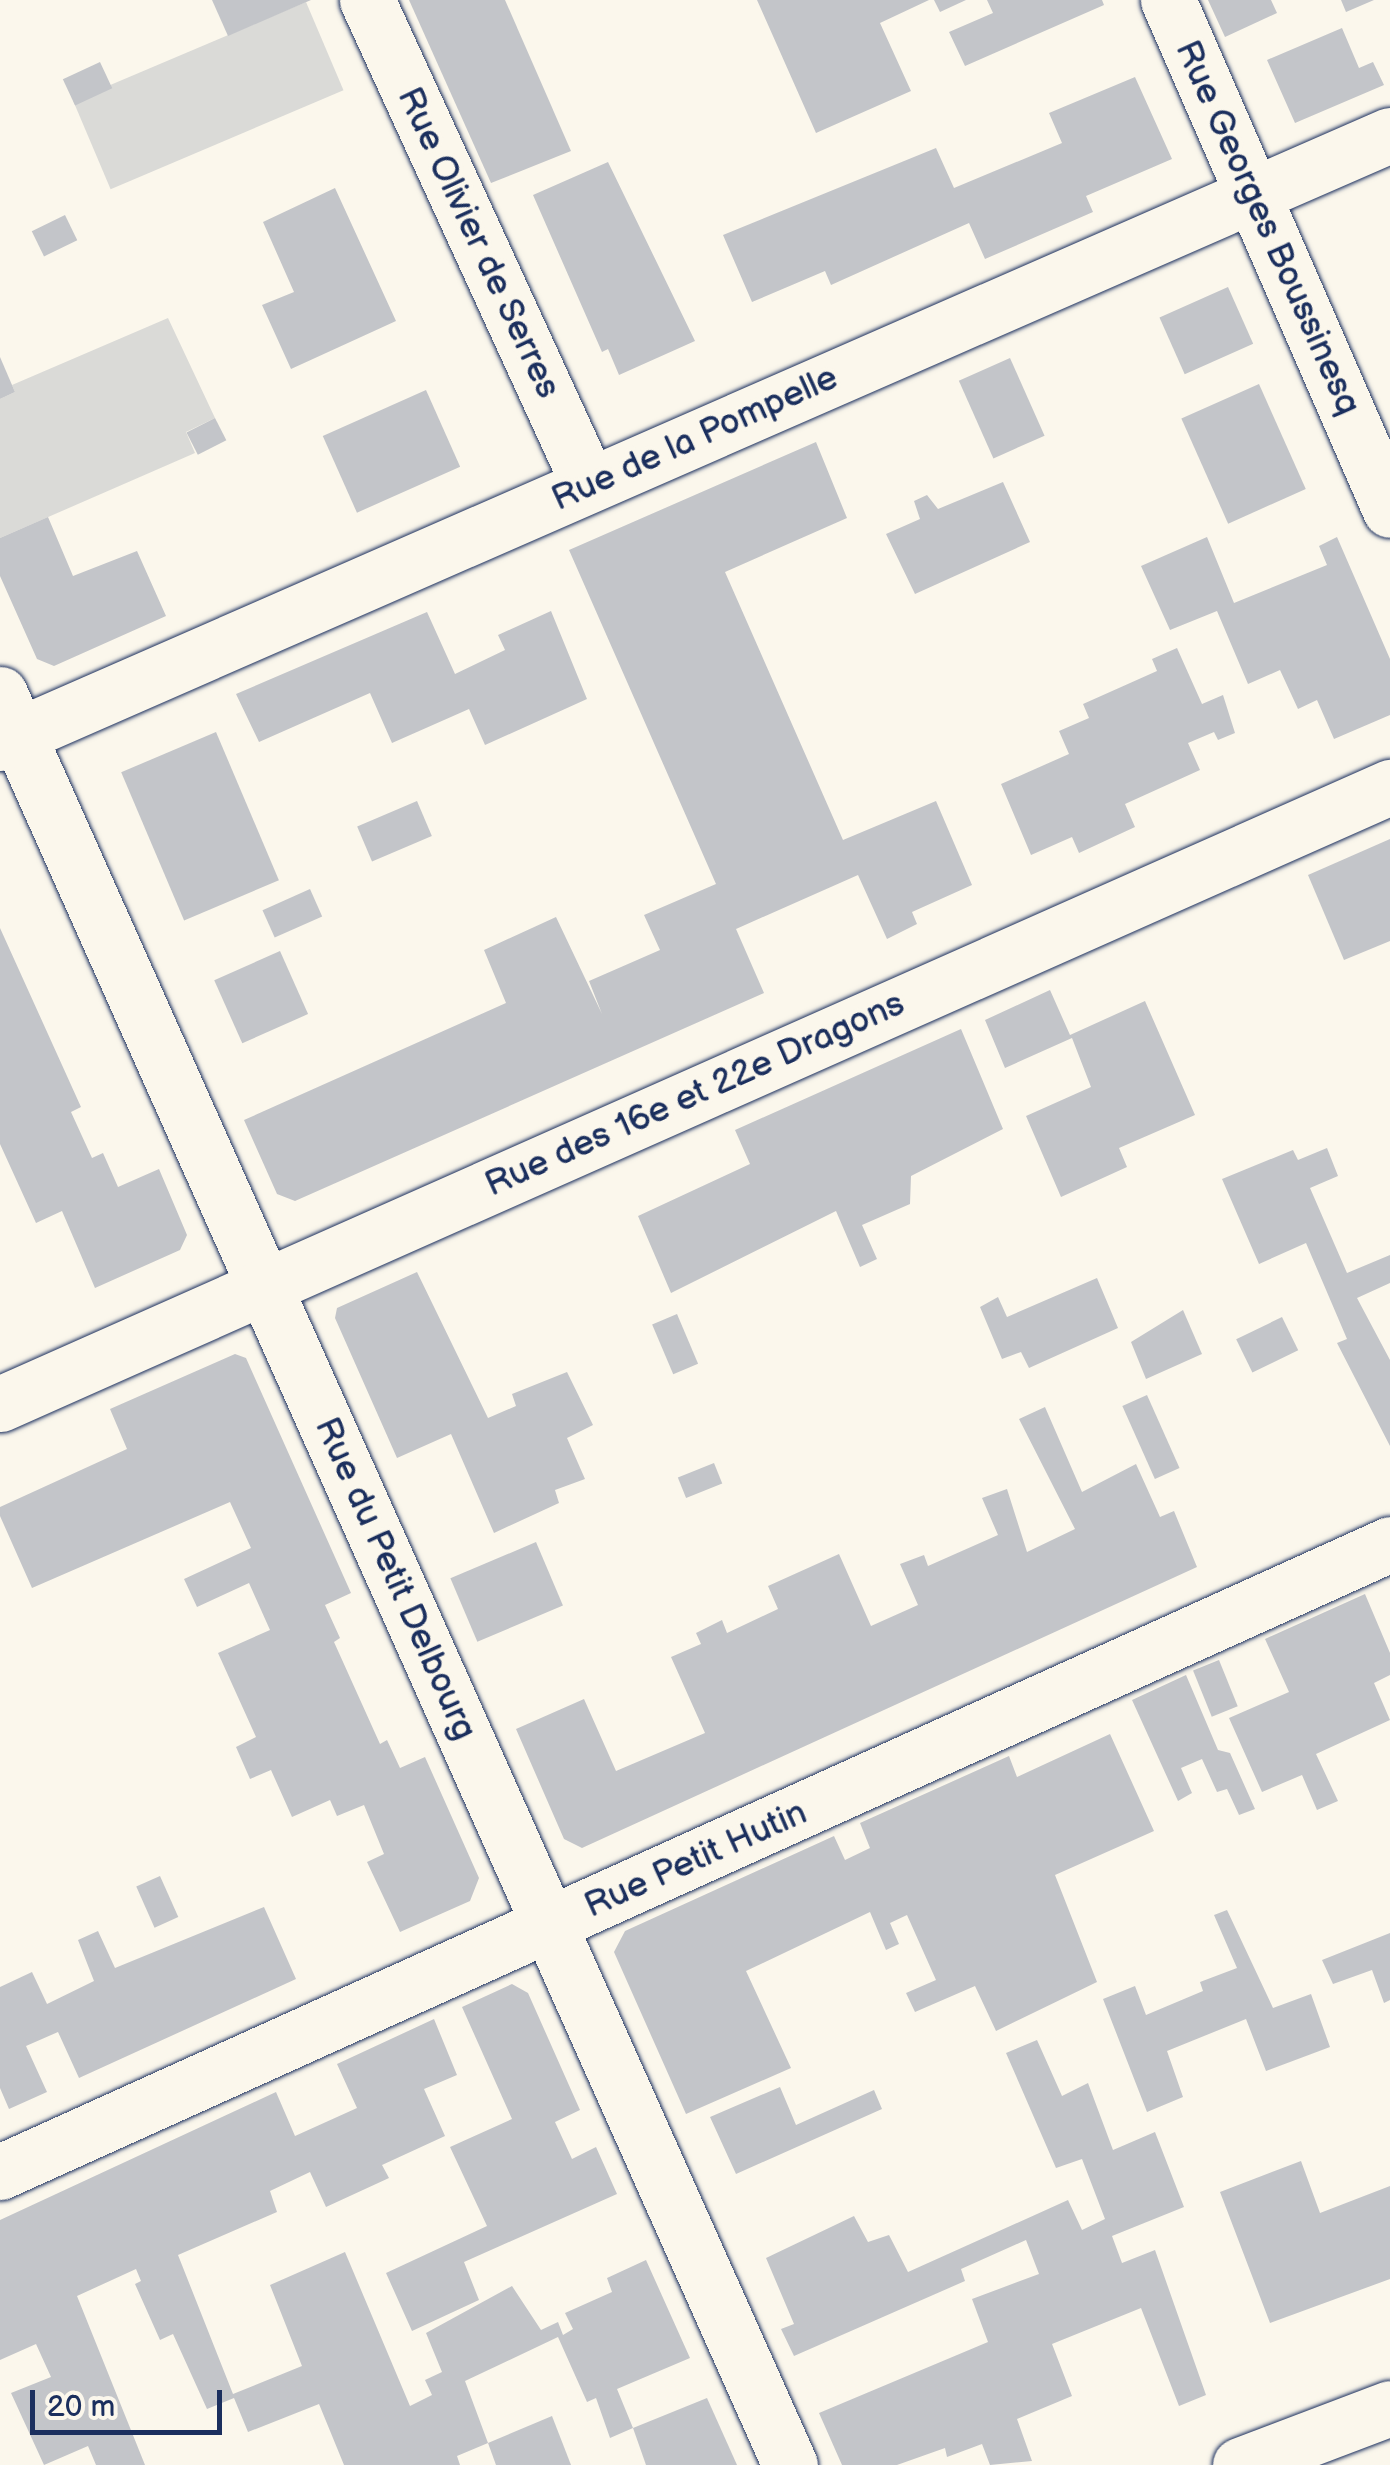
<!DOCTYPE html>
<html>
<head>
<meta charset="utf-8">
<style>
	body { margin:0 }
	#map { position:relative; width:1390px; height:2465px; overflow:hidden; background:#fbf7ec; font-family:"Balsamiq Sans",sans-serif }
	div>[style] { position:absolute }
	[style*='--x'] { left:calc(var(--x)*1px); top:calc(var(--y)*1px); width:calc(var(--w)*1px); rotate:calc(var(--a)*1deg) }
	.green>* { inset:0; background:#dadad7; transform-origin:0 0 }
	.building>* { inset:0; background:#c3c5c9; transform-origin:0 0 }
	.roads { filter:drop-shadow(0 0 2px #1b2f5e) drop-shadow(0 0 2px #1b2f5e) }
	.street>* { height:55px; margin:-27.5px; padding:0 27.5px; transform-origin:27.5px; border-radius:27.5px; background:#fbf7ec }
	span { translate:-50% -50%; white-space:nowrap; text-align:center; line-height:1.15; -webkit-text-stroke:8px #fbf7ec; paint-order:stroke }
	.street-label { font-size:35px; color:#1b2f5e }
	.scale { position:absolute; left:30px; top:2390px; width:192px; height:45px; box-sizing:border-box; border:5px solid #1b2f5e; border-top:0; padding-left:12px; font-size:30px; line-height:35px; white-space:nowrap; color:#1b2f5e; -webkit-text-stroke:8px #fbf7ec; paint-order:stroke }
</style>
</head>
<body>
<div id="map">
	<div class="green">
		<div style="left:306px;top:2px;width:96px;height:253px;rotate:67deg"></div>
		<div style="clip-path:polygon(168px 318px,215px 418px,186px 432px,195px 453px,0 538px,0 399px,15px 392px,12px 385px)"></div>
	</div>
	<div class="building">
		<div style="clip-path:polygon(212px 0,311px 0,228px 36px)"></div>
		<div style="clip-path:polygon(409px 0,505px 0,571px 151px,491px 183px)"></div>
		<div style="clip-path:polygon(757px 0,929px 0,880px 23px,911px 91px,816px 133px)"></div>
		<div style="clip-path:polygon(934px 0,966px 0,940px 12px)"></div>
		<div style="clip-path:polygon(987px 0,1102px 0,1104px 5px,965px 66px,949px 32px,993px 13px)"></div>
		<div style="clip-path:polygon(1208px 0,1271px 0,1277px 13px,1225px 37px)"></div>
		<div style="clip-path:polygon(1341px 0,1374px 0,1346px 12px)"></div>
		<div style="clip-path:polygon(1342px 28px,1359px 68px,1373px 62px,1384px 85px,1295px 123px,1267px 60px)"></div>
		<div style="left:100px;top:62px;width:29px;height:41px;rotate:65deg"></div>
		<div style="clip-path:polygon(1135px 77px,1172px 159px,1086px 196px,1093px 212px,985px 259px,969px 223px,831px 285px,825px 271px,752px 302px,723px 235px,936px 148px,954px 188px,1062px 143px,1049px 113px)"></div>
		<div style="clip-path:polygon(608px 162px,695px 341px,619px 375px,608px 349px,602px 352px,533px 195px)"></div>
		<div style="clip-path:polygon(335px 188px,396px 321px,291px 369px,262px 305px,294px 292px,263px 222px)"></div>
		<div style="left:65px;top:215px;width:28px;height:37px;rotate:64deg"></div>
		<div style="left:1228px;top:287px;width:62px;height:75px;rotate:66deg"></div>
		<div style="clip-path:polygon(0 357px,15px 392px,0 399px)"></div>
		<div style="left:1010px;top:358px;width:85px;height:56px;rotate:66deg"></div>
		<div style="left:1259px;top:384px;width:115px;height:85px;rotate:66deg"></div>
		<div style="left:426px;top:390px;width:84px;height:113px;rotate:66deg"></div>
		<div style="left:215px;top:418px;width:25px;height:32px;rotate:63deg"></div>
		<div style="clip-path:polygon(816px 442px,847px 518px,725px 572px,843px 840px,936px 801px,972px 885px,912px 912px,917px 924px,887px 939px,858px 875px,736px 929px,764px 993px,295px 1201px,277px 1194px,244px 1120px,506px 1003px,484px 950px,556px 917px,602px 1014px,589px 981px,660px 950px,644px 915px,716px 884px,569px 550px)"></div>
		<div style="clip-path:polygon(1003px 482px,1030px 542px,915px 594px,886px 534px,920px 519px,914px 501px,927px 495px,938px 509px)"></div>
		<div style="clip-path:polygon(48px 517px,73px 576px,137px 551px,166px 616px,54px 666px,37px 659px,0 576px,0 538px)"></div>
		<div style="clip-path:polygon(1207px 537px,1234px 603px,1327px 565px,1319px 546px,1337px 537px,1390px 659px,1390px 715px,1334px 739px,1317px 700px,1298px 709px,1280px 670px,1248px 684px,1217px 611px,1170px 630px,1141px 566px)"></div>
		<div style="clip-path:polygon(551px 611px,587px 699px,485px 745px,469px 709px,392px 743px,370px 693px,259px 742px,236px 694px,427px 612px,455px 674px,505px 650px,498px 635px)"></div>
		<div style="clip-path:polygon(1177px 648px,1202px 704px,1223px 695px,1235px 733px,1218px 740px,1214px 732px,1188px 743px,1200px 770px,1125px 804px,1135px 827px,1079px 853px,1072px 837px,1031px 855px,1001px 784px,1069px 754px,1059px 731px,1089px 718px,1083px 704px,1157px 671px,1152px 659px)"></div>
		<div style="left:216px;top:732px;width:161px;height:103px;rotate:67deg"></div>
		<div style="left:417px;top:801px;width:38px;height:65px;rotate:67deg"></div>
		<div style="clip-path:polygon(1390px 839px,1390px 941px,1344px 960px,1308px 875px)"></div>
		<div style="left:310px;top:889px;width:30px;height:52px;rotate:66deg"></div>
		<div style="clip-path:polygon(0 928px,81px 1107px,71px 1112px,92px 1158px,103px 1153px,118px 1187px,159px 1169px,187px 1235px,180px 1250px,95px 1288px,62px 1211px,36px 1223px,0 1144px)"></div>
		<div style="left:280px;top:951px;width:69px;height:72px;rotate:66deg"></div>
		<div style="clip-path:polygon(1050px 990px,1070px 1035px,1145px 1001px,1195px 1115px,1119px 1148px,1127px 1167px,1061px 1197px,1026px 1116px,1091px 1087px,1072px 1038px,1005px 1068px,985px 1020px)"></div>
		<div style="clip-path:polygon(961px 1029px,1003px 1129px,911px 1176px,910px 1204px,862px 1225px,877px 1259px,860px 1267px,836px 1211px,671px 1293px,638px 1216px,750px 1164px,735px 1130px)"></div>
		<div style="clip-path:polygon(1327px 1148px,1338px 1176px,1310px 1188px,1347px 1273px,1390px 1255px,1390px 1283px,1357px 1298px,1390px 1360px,1390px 1446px,1337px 1343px,1347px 1339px,1306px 1243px,1259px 1264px,1222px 1179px,1293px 1150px,1298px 1160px)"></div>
		<div style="clip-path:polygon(417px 1272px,488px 1418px,516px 1406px,512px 1394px,567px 1372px,593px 1425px,567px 1438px,585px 1479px,555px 1490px,559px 1503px,494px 1533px,451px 1434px,397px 1458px,335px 1318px,337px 1308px)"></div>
		<div style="clip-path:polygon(1097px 1278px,1118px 1328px,1029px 1368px,1021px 1352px,1002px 1359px,980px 1307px,998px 1297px,1007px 1317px)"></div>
		<div style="clip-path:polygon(1183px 1310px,1202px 1354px,1146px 1379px,1131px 1342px)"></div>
		<div style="left:677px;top:1314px;width:54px;height:27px;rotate:67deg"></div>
		<div style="left:1282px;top:1317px;width:37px;height:51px;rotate:64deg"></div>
		<div style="clip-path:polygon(235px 1354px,246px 1358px,351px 1593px,325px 1605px,340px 1638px,334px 1642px,380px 1744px,387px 1740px,400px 1768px,425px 1757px,479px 1878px,470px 1901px,400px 1932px,367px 1862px,384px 1854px,364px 1805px,337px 1816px,330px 1800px,292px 1817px,271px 1770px,250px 1779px,236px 1747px,256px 1737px,218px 1653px,270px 1630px,249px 1583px,197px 1607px,184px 1579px,251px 1548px,230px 1502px,32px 1588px,0 1516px,0 1507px,127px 1449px,110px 1409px)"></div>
		<div style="left:1147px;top:1395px;width:80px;height:27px;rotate:66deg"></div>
		<div style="clip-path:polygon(1045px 1407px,1082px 1492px,1136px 1464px,1160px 1517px,1174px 1511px,1197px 1567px,582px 1848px,564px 1839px,516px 1729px,584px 1699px,616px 1771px,705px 1733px,671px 1657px,701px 1644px,696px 1633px,722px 1620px,727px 1633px,778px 1609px,768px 1586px,839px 1554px,871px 1626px,918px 1605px,900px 1564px,924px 1555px,928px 1566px,998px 1535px,982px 1498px,1007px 1489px,1027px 1552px,1075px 1529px,1019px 1419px)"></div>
		<div style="left:714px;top:1463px;width:22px;height:39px;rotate:68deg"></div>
		<div style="left:536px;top:1542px;width:69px;height:93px;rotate:67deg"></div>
		<div style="clip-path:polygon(1365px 1594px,1390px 1653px,1390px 1675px,1374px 1683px,1390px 1720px,1316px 1754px,1338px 1801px,1317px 1810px,1302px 1775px,1262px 1792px,1229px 1718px,1289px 1692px,1265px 1639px)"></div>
		<div style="left:1219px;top:1660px;width:50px;height:28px;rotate:68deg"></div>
		<div style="clip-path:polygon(1186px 1675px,1218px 1750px,1230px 1753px,1255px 1809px,1239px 1815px,1227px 1789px,1217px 1792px,1202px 1759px,1181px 1768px,1192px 1793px,1178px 1801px,1132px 1700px)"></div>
		<div style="clip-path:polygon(1110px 1734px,1154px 1831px,1055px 1875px,1097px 1982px,996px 2031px,975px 1986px,915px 2012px,906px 1993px,936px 1980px,907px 1915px,890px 1923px,899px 1944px,886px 1950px,870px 1912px,746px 1971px,791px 2068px,686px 2114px,614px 1952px,625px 1931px,834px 1836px,845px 1860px,870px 1848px,860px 1823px,1009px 1756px,1017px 1777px)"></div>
		<div style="left:160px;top:1876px;width:45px;height:26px;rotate:66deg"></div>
		<div style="clip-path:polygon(264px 1907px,296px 1979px,79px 2078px,58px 2032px,26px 2046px,47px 2092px,9px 2109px,0 2088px,0 1987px,32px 1972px,47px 2004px,94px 1981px,78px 1940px,98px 1931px,115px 1968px)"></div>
		<div style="clip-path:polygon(1227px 1910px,1273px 2008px,1311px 1994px,1330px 2047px,1266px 2071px,1246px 2019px,1167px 2051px,1183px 2097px,1147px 2112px,1103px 1999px,1135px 1986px,1146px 2015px,1203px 1991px,1200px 1982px,1237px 1968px,1214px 1915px)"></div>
		<div style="clip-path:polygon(1390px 1933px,1390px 2000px,1384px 2003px,1372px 1970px,1333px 1984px,1322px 1960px)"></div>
		<div style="clip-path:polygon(512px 1984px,528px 1993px,580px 2110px,555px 2122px,572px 2159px,596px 2147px,617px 2194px,464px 2262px,479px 2300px,412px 2331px,386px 2273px,487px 2226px,450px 2147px,512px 2119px,462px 2007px)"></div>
		<div style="clip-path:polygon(434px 2019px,457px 2075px,424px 2089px,445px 2136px,382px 2165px,389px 2178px,326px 2207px,310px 2172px,270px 2191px,277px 2212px,178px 2255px,233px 2394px,302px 2366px,270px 2285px,345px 2252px,410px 2406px,432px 2395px,425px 2380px,442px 2372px,426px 2333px,512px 2286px,541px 2330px,558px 2322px,563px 2335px,573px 2329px,565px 2313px,612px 2292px,607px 2278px,646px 2260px,690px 2358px,617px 2389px,633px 2428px,610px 2438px,596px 2398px,587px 2402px,558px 2337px,465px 2381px,488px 2443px,457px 2456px,460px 2465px,344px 2465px,319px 2404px,248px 2432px,234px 2398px,207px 2409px,173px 2334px,160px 2340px,135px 2284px,141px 2281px,136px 2269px,77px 2296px,145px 2465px,96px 2465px,88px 2446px,44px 2465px,11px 2393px,51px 2377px,36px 2344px,0 2360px,0 2220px,276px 2092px,295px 2136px,357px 2108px,337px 2064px)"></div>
		<div style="clip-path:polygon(1037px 2040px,1062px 2096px,1088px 2083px,1113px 2150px,1155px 2132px,1184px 2207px,1112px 2236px,1122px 2263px,1155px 2250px,1206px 2395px,1179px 2406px,1141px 2308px,1052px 2344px,1072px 2396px,1017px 2419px,1032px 2461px,990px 2465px,982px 2444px,947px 2457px,945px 2448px,897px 2465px,842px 2465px,819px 2413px,988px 2342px,972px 2299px,1039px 2274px,1026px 2240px,961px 2269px,965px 2281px,794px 2356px,781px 2329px,794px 2324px,766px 2258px,854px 2216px,868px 2242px,889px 2235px,908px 2272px,1068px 2200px,1082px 2230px,1105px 2219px,1082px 2159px,1056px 2168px,1006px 2053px)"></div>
		<div style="clip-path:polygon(780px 2087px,796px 2125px,874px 2090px,882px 2109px,736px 2174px,710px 2117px)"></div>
		<div style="clip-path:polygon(1301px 2161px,1320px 2213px,1390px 2186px,1390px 2279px,1270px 2323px,1220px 2192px)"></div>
		<div style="clip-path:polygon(707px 2398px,737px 2465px,646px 2465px,633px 2428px)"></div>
		<div style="clip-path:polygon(552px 2416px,571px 2465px,496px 2465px,488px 2443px)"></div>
	</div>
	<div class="roads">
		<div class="street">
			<div style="--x:367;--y:0;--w:533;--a:65.4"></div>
			<div style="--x:1168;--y:0;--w:556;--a:66.48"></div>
			<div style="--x:0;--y:694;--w:1939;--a:65.96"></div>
			<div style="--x:0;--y:743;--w:1517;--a:-23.63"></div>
			<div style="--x:0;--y:1404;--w:1521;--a:-23.94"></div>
			<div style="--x:0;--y:2172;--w:1525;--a:-24.31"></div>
			<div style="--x:1240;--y:2465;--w:160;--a:-20.8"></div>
		</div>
	</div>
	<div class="street-label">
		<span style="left:1267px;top:228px;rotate:66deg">Rue Georges Boussinesq</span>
		<span style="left:478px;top:243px;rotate:65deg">Rue Olivier de Serres</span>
		<span style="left:695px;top:439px;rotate:-24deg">Rue de la Pompelle</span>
		<span style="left:695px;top:1095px;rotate:-24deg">Rue des 16e et 22e Dragons</span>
		<span style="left:395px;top:1579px;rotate:66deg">Rue du Petit Delbourg</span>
		<span style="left:696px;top:1860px;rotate:-24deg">Rue Petit Hutin</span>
	</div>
	<div class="scale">20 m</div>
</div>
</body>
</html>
